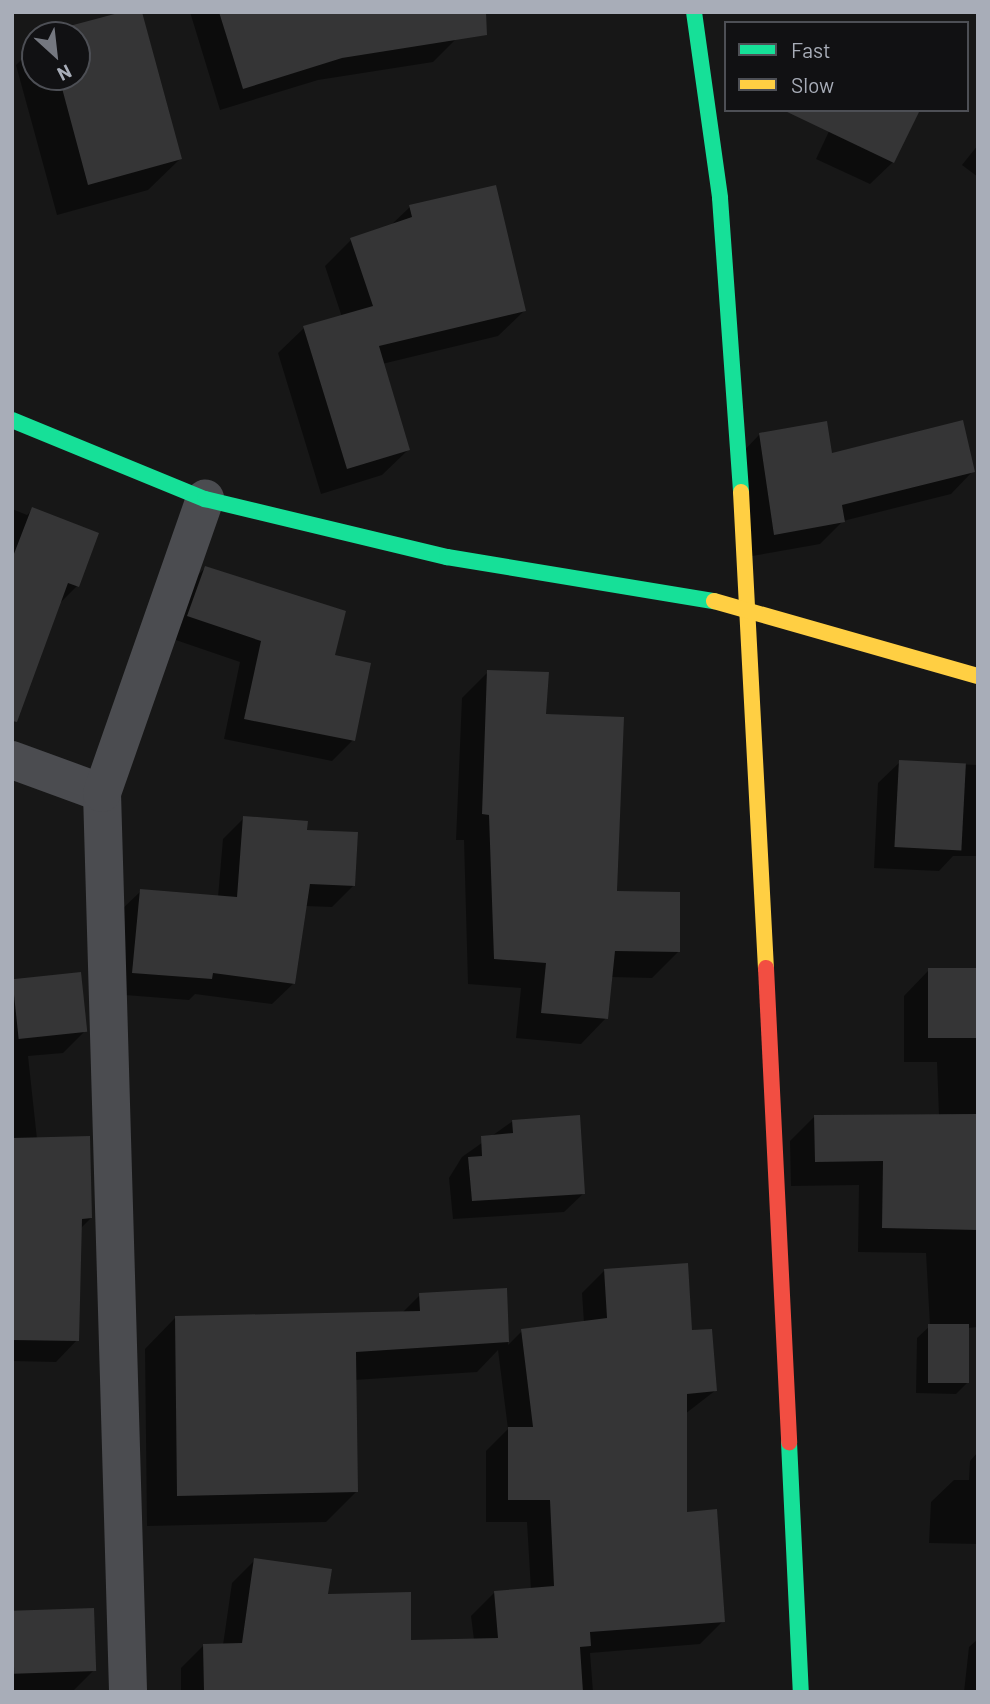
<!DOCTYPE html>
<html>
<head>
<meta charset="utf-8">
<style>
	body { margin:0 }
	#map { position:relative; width:990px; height:1704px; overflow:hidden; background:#171717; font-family:Barlow,sans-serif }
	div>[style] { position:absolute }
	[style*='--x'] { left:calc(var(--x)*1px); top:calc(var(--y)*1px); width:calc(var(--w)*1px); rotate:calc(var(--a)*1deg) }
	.shadow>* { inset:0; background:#0007 }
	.building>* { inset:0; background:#353536; transform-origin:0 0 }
	.street>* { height:38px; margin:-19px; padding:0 19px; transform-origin:19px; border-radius:19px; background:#4b4c50 }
	.fast>* { height:16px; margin:-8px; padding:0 8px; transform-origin:8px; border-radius:8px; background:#16e098 }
	.slow>* { height:16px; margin:-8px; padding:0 8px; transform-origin:8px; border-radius:8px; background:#ffcf43 }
	.jam>* { height:16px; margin:-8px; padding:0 8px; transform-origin:8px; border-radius:8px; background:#f24e42 }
	span { translate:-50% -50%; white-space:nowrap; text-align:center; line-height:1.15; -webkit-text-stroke:5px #111113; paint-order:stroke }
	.frame { position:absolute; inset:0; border:14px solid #a8adb8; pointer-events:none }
	.legend { position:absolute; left:724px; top:21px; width:245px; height:91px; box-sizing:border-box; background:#111113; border:2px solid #4d4f55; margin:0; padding:9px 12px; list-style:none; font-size:21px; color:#a8adb8 }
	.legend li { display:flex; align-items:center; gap:14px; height:35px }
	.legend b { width:35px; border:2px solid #4d4f55 }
	.north { position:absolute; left:21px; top:21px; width:70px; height:70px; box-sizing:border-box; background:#111113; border:2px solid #4d4f55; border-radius:50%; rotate:153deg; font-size:19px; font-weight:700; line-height:28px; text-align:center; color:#a8adb8 }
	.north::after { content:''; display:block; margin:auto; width:24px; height:32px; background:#757880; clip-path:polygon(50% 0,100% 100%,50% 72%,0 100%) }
</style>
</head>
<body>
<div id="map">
	<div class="shadow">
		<div style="clip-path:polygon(128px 12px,180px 159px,148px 190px,57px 215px,16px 65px,35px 47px,35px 77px,77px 77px,77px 35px,47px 35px)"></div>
		<div style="clip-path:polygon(190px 12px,452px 12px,456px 39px,433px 62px,318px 80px,220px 110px)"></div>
		<div style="clip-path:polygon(839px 110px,893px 162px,870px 184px,816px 159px)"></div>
		<div style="clip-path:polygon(978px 145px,978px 177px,962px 165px)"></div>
		<div style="clip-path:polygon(410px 207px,524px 311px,498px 336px,382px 364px,408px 450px,382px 475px,321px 494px,278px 353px,304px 328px,342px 317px,325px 266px,351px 240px,390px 226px)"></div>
		<div style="clip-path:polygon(759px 435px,831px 455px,973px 471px,951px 494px,843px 521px,820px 544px,752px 556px,737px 458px)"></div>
		<div style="clip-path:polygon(12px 509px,27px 515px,33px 509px,77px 586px,58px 605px,12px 709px)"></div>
		<div style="clip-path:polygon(205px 568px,333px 657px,353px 740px,332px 761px,224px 739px,240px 662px,167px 637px,184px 589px)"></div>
		<div style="clip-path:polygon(488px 672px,544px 716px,616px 893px,678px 952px,652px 978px,611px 977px,606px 1018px,581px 1044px,516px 1038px,521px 988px,468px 984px,464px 840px,456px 840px,462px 698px)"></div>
		<div style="clip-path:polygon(900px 762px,978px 765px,978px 856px,953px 856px,939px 871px,874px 868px,878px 783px)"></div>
		<div style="clip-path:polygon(244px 818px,305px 832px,354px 885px,332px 907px,305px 906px,294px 983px,272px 1004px,195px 994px,189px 1000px,112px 994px,119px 912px,141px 891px,218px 897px,223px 839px)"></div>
		<div style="clip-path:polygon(928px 971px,978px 971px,978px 1327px,968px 1328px,967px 1383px,956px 1394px,916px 1393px,917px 1338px,930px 1326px,926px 1253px,858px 1252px,859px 1185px,791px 1186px,790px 1141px,815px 1116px,939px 1116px,937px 1062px,904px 1062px,904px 996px)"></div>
		<div style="clip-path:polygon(12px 980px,85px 1031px,63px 1053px,28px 1056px,37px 1139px,91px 1218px,80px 1229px,77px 1340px,56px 1362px,12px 1361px)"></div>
		<div style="clip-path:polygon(513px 1121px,584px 1193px,564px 1212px,453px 1219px,449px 1178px,462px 1157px)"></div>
		<div style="clip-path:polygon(605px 1270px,691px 1332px,716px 1390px,685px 1414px,685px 1514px,723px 1621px,700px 1644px,590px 1653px,593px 1692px,181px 1692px,181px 1668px,204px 1645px,223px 1645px,232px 1583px,255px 1560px,409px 1642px,474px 1640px,471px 1616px,494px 1593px,531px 1590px,527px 1522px,486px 1522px,486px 1451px,508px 1429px,498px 1350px,477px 1372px,354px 1380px,356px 1492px,326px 1522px,147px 1526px,145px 1349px,175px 1318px,401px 1314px,420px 1295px,505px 1290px,508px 1345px,522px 1331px,584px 1323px,582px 1293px)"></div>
		<div style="clip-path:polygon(978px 1452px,978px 1544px,929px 1543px,931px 1502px,954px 1480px,969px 1480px,970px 1461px)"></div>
		<div style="clip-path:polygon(12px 1629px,94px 1670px,72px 1692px,12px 1692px)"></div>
		<div style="clip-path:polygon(978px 1639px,978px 1692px,964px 1692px,969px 1647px)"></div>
	</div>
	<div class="building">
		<div style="clip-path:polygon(122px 12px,142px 12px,182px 159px,88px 185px,59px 77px,77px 77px,77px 35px,47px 32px)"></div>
		<div style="clip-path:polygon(219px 12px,486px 12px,487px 35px,342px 58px,243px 89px)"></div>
		<div style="clip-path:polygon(783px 110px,920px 110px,894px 163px)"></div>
		<div style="clip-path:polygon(496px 185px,526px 311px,379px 346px,410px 450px,347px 469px,303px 326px,373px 306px,350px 238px,412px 217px,409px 205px)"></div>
		<div style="clip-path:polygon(963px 420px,975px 472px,842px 505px,845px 522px,774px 535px,759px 433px,827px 421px,832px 453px)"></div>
		<div style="clip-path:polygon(32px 507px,99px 533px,79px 587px,68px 583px,17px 722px,12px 721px,12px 559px)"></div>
		<div style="clip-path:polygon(205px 566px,346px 611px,335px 655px,371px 663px,355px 741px,244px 719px,261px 641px,187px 616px)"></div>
		<div style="clip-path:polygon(487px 670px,549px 672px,546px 714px,624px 717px,617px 891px,680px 892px,680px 952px,615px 951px,608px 1019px,541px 1013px,546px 963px,494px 959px,489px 815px,482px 814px)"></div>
		<div style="left:899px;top:760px;width:67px;height:87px;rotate:3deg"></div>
		<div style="clip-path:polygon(243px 816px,308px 821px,307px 830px,358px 832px,355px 886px,310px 884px,295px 984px,213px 973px,212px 979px,132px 973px,140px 889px,237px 897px)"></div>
		<div style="left:978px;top:968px;width:70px;height:50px;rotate:90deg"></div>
		<div style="left:81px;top:972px;width:60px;height:69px;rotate:84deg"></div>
		<div style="clip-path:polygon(978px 1114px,978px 1230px,882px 1228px,883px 1161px,815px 1162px,814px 1115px)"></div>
		<div style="clip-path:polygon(580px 1115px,585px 1194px,472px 1201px,468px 1157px,482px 1156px,481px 1136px,513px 1133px,512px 1120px)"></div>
		<div style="clip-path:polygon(90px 1136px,92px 1218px,82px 1219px,79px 1341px,12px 1340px,12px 1138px)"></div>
		<div style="clip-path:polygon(688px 1263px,692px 1330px,712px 1329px,717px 1391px,687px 1394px,687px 1512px,717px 1509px,725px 1622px,590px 1632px,591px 1646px,580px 1647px,583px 1692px,204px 1692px,203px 1644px,242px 1643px,254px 1558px,332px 1569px,328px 1594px,411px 1592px,411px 1640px,498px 1638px,494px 1591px,554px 1586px,550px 1500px,508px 1500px,508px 1427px,533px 1427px,521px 1329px,607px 1318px,604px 1269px)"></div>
		<div style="clip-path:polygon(507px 1288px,509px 1342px,356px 1352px,358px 1492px,177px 1496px,175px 1316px,420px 1311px,419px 1293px)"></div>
		<div style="left:928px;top:1324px;width:41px;height:59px"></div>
		<div style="left:94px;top:1608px;width:63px;height:82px;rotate:88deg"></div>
	</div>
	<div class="street">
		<div style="--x:12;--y:760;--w:96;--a:20.1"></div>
		<div style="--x:102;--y:793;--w:899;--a:88.34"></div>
		<div style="--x:102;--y:793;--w:312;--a:-70.7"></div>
	</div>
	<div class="fast">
		<div style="--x:694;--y:12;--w:188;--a:82"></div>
		<div style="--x:720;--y:198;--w:295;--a:85.9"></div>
		<div style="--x:12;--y:420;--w:209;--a:22.3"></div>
		<div style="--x:205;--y:499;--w:249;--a:13.5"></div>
		<div style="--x:447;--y:557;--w:271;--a:9.4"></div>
		<div style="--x:789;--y:1442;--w:250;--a:87.3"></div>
	</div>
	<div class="slow">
		<div style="--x:741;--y:492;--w:477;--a:87"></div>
		<div style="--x:714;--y:601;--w:274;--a:15.9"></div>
	</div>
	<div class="jam">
		<div style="--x:766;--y:968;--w:475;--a:87.2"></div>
	</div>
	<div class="frame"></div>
	<ul class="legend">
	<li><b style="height:9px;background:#16e098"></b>Fast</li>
	<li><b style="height:9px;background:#ffcf43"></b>Slow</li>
	</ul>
	<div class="north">N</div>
</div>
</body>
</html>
